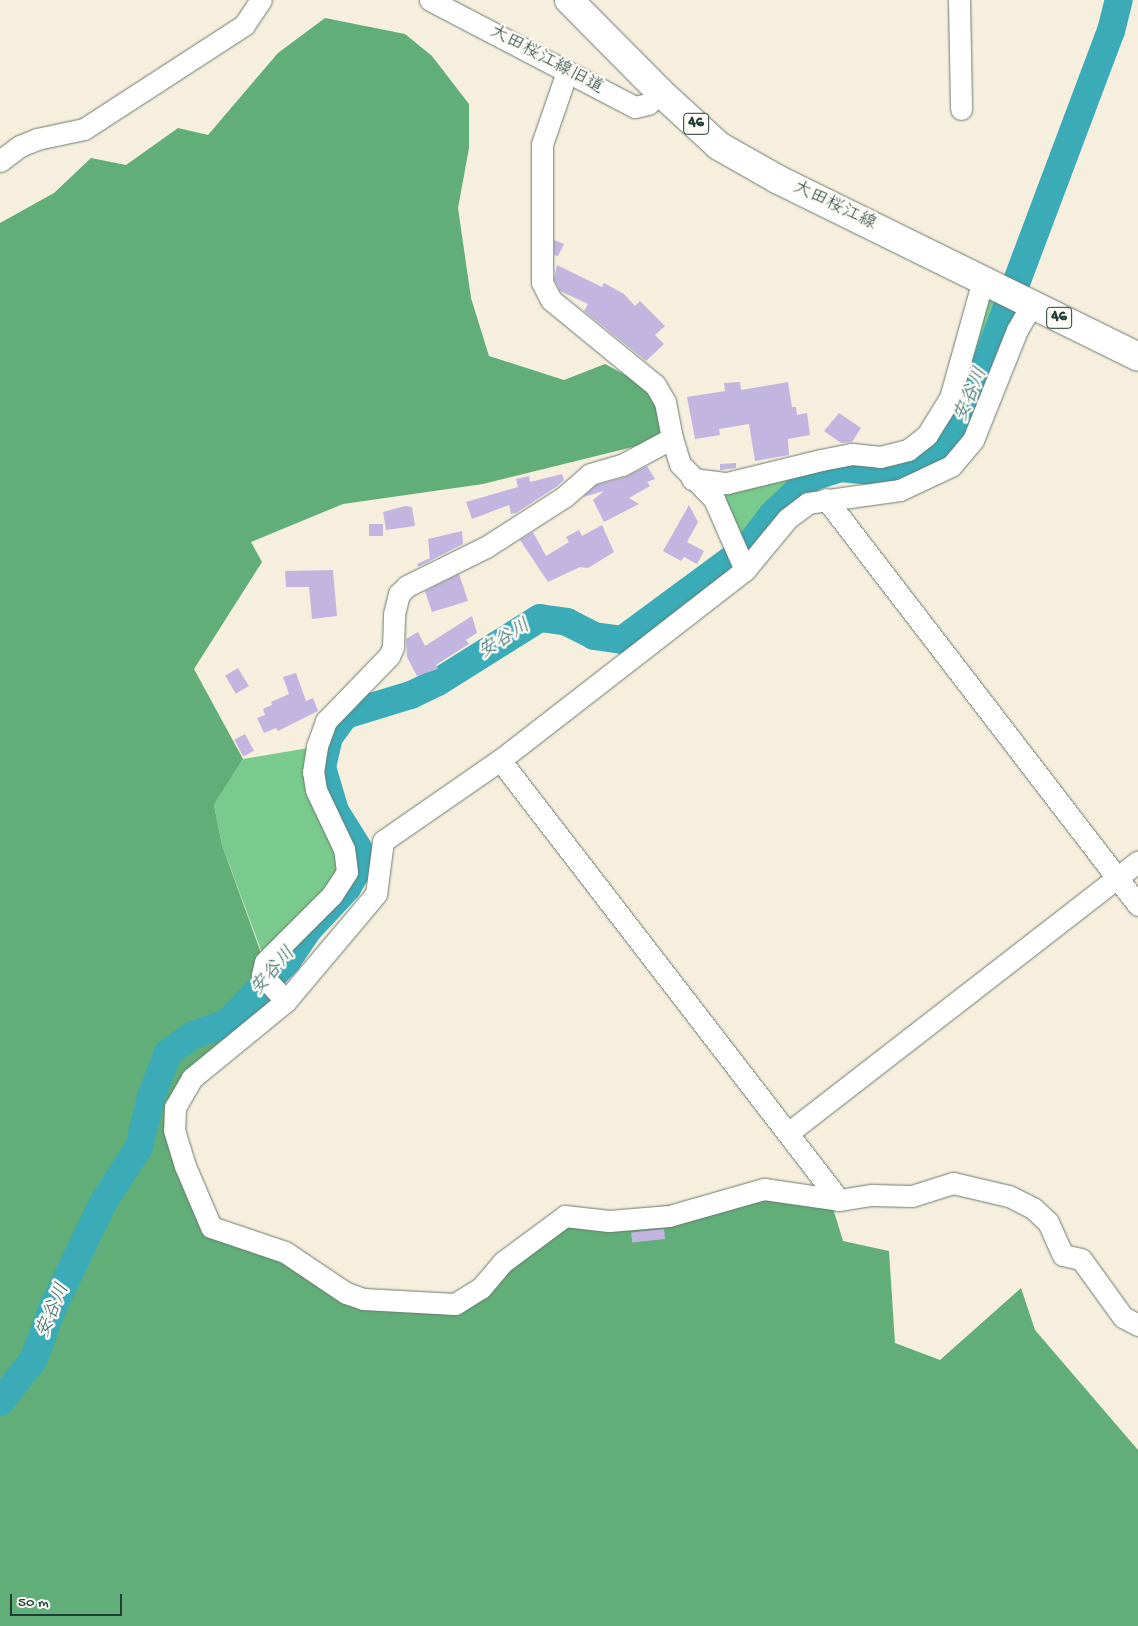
<!DOCTYPE html>
<html>
<head>
<meta charset="utf-8">
<style>
	body { margin:0 }
	#map { position:relative; width:1138px; height:1626px; overflow:hidden; background:#f6efdd; font-family:"Gochi Hand","Klee One",sans-serif }
	div>[style] { position:absolute }
	[style*='--x'] { left:calc(var(--x)*1px); top:calc(var(--y)*1px); width:calc(var(--w)*1px); rotate:calc(var(--a)*1deg) }
	.green>* { inset:0; background:#79ca8c }
	.forest>* { inset:0; background:#62ae78 }
	.river>* { height:28px; margin:-14px; padding:0 14px; transform-origin:14px; border-radius:14px; background:#3aabb7 }
	.building>* { inset:0; background:#c2b6e1; transform-origin:0 0 }
	.roads { filter:drop-shadow(0 0 1px #6a7b6f) drop-shadow(0 0 1px #6a7b6f) }
	.minor>* { height:21px; margin:-10.5px; padding:0 10.5px; transform-origin:10.5px; border-radius:10.5px; background:#fff }
	.major>* { height:28px; margin:-14px; padding:0 14px; transform-origin:14px; border-radius:14px; background:#fff }
	span { translate:-50% -50%; white-space:nowrap; text-align:center; line-height:1.15; -webkit-text-stroke:5px #fdfcf7; paint-order:stroke }
	.shield-label span { padding:1px 4px; background:#fdfcf7; border:1px solid; border-radius:4px; -webkit-text-stroke-width:0 }
	.shield-label { font-size:16px; color:#1f3d34; font-weight:700 }
	.street-label { font-size:18px; color:#1f3d34 }
	.water-label { font-size:19px; color:#286462; font-style:italic }
	.scale { position:absolute; left:10px; top:1594px; width:112px; height:22px; box-sizing:border-box; border:2px solid #1f3d34; border-top:0; padding-left:6px; font-size:15px; line-height:18px; white-space:nowrap; color:#1f3d34; -webkit-text-stroke:4px #fdfcf7; paint-order:stroke }
</style>
</head>
<body>
<div id="map">
	<div class="green">
		<div style="clip-path:polygon(997px 297px,953px 424px,933px 446px,916px 458px,894px 465px,870px 467px,849px 463px,811px 471px,737px 547px,713px 488px,930px 439px,979px 299px)"></div>
		<div style="clip-path:polygon(314px 747px,344px 868px,264px 958px,222px 845px,214px 805px,243px 759px)"></div>
	</div>
	<div class="forest">
		<div style="clip-path:polygon(325px 18px,405px 34px,432px 56px,469px 104px,469px 148px,458px 208px,471px 298px,489px 356px,564px 380px,605px 364px,653px 390px,666px 430px,641px 445px,483px 484px,343px 504px,251px 542px,262px 562px,194px 669px,243px 759px,214px 805px,222px 845px,278px 1000px,177px 1096px,208px 1227px,283px 1256px,343px 1296px,459px 1306px,564px 1219px,769px 1192px,832px 1205px,843px 1241px,889px 1251px,895px 1343px,940px 1360px,1021px 1288px,1035px 1330px,1138px 1450px,1138px 1626px,0 1626px,0 223px,54px 193px,91px 158px,126px 165px,178px 128px,208px 135px,278px 53px)"></div>
	</div>
	<div class="river">
		<div style="--x:0;--y:1402;--w:55;--a:-51.7"></div>
		<div style="--x:34;--y:1359;--w:53;--a:-70.2"></div>
		<div style="--x:52;--y:1309;--w:120;--a:-64.3"></div>
		<div style="--x:104;--y:1201;--w:64;--a:-57.1"></div>
		<div style="--x:139;--y:1147;--w:51;--a:-76.5"></div>
		<div style="--x:151;--y:1097;--w:47;--a:-68.9"></div>
		<div style="--x:168;--y:1053;--w:31;--a:-36"></div>
		<div style="--x:193;--y:1035;--w:36;--a:-19"></div>
		<div style="--x:227;--y:1023;--w:86;--a:-45.9"></div>
		<div style="--x:287;--y:961;--w:36;--a:-56"></div>
		<div style="--x:307;--y:931;--w:59;--a:-47.1"></div>
		<div style="--x:347;--y:888;--w:20;--a:-60"></div>
		<div style="--x:357;--y:871;--w:23;--a:-88"></div>
		<div style="--x:358;--y:848;--w:44;--a:-121.9"></div>
		<div style="--x:335;--y:811;--w:46;--a:-106.5"></div>
		<div style="--x:322;--y:767;--w:31;--a:-77"></div>
		<div style="--x:329;--y:737;--w:27;--a:-54"></div>
		<div style="--x:345;--y:715;--w:69;--a:-16.9"></div>
		<div style="--x:411;--y:695;--w:30;--a:-26"></div>
		<div style="--x:438;--y:682;--w:120;--a:-32.1"></div>
		<div style="--x:540;--y:618;--w:27;--a:8"></div>
		<div style="--x:567;--y:622;--w:30;--a:27"></div>
		<div style="--x:594;--y:636;--w:28;--a:8"></div>
		<div style="--x:622;--y:640;--w:155;--a:-36.4"></div>
		<div style="--x:747;--y:548;--w:43;--a:-52.6"></div>
		<div style="--x:773;--y:514;--w:54;--a:-43.5"></div>
		<div style="--x:812;--y:477;--w:30;--a:-17"></div>
		<div style="--x:841;--y:468;--w:28;--a:6"></div>
		<div style="--x:869;--y:471;--w:28;--a:21"></div>
		<div style="--x:895;--y:481;--w:27;--a:-27"></div>
		<div style="--x:919;--y:469;--w:32;--a:-39"></div>
		<div style="--x:944;--y:449;--w:37;--a:-55"></div>
		<div style="--x:965;--y:419;--w:415;--a:-69.4"></div>
		<div style="--x:1111;--y:31;--w:32;--a:-76"></div>
	</div>
	<div class="building">
		<div style="clip-path:polygon(554px 240px,564px 244px,558px 256px,554px 255px)"></div>
		<div style="clip-path:polygon(557px 265px,602px 287px,604px 283px,624px 294px,635px 306px,640px 301px,665px 326px,655px 335px,664px 344px,646px 361px,584px 311px,588px 304px,560px 291px,554px 279px)"></div>
		<div style="clip-path:polygon(740px 382px,741px 390px,788px 382px,792px 407px,796px 407px,797px 415px,807px 413px,810px 435px,788px 439px,789px 455px,755px 461px,749px 424px,719px 429px,720px 435px,695px 439px,687px 397px,725px 391px,724px 383px)"></div>
		<div style="clip-path:polygon(839px 413px,861px 428px,852px 442px,841px 443px,824px 431px)"></div>
		<div style="clip-path:polygon(736px 463px,736px 468px,720px 470px,720px 464px)"></div>
		<div style="clip-path:polygon(647px 466px,655px 479px,647px 482px,650px 486px,629px 498px,639px 504px,604px 522px,593px 500px,604px 491px,583px 497px,596px 485px,625px 477px)"></div>
		<div style="clip-path:polygon(562px 474px,564px 480px,556px 487px,516px 513px,511px 514px,509px 505px,472px 519px,466px 502px,518px 487px,516px 479px,529px 476px,530px 482px)"></div>
		<div style="clip-path:polygon(689px 505px,698px 522px,687px 542px,704px 551px,697px 564px,684px 557px,681px 561px,663px 551px)"></div>
		<div style="clip-path:polygon(405px 506px,412px 507px,415px 526px,386px 530px,383px 512px)"></div>
		<div style="left:383px;top:524px;width:12px;height:14px;rotate:90deg"></div>
		<div style="clip-path:polygon(602px 525px,614px 552px,588px 568px,580px 567px,548px 582px,520px 540px,533px 532px,546px 556px,569px 542px,566px 537px,579px 530px,582px 536px)"></div>
		<div style="clip-path:polygon(462px 531px,463px 544px,418px 567px,417px 564px,430px 558px,428px 539px)"></div>
		<div style="clip-path:polygon(333px 570px,337px 616px,312px 619px,309px 587px,286px 587px,285px 571px)"></div>
		<div style="clip-path:polygon(459px 574px,468px 601px,432px 612px,425px 591px)"></div>
		<div style="clip-path:polygon(472px 616px,477px 633px,466px 640px,469px 644px,436px 665px,438px 669px,417px 676px,407px 657px,406px 639px,418px 632px,425px 646px)"></div>
		<div style="left:238px;top:668px;width:21px;height:15px;rotate:59deg"></div>
		<div style="clip-path:polygon(296px 673px,306px 701px,313px 698px,318px 711px,278px 731px,276px 728px,264px 733px,257px 718px,265px 715px,263px 709px,272px 705px,271px 702px,289px 694px,283px 677px)"></div>
		<div style="left:245px;top:734px;width:19px;height:12px;rotate:62deg"></div>
		<div style="left:664px;top:1229px;width:10px;height:33px;rotate:84deg"></div>
	</div>
	<div class="roads">
		<div class="minor">
			<div style="--x:430;--y:0;--w:231;--a:27.6"></div>
			<div style="--x:635;--y:107;--w:13;--a:-13"></div>
			<div style="--x:648;--y:104;--w:17;--a:-45"></div>
			<div style="--x:959;--y:0;--w:109;--a:88.9"></div>
			<div style="--x:0;--y:161;--w:25;--a:-37"></div>
			<div style="--x:20;--y:146;--w:18;--a:-22"></div>
			<div style="--x:37;--y:139;--w:48;--a:-12"></div>
			<div style="--x:84;--y:129;--w:191;--a:-33"></div>
			<div style="--x:244;--y:25;--w:30;--a:-56"></div>
			<div style="--x:1032;--y:304;--w:30;--a:120"></div>
			<div style="--x:1017;--y:330;--w:118;--a:111.8"></div>
			<div style="--x:973;--y:440;--w:34;--a:130"></div>
			<div style="--x:951;--y:466;--w:56;--a:154.8"></div>
			<div style="--x:900;--y:490;--w:93;--a:172"></div>
			<div style="--x:808;--y:503;--w:26;--a:143"></div>
			<div style="--x:787;--y:519;--w:66;--a:129.5"></div>
			<div style="--x:745;--y:570;--w:310;--a:142.2"></div>
			<div style="--x:500;--y:760;--w:142;--a:145.3"></div>
			<div style="--x:383;--y:841;--w:53;--a:97.5"></div>
			<div style="--x:376;--y:894;--w:140;--a:130.1"></div>
			<div style="--x:286;--y:1001;--w:122;--a:140.7"></div>
			<div style="--x:192;--y:1078;--w:34;--a:120"></div>
			<div style="--x:175;--y:1107;--w:23;--a:92"></div>
			<div style="--x:174;--y:1130;--w:38;--a:73"></div>
			<div style="--x:185;--y:1166;--w:66;--a:66.9"></div>
			<div style="--x:211;--y:1227;--w:78;--a:18.7"></div>
			<div style="--x:285;--y:1252;--w:73;--a:33.9"></div>
			<div style="--x:346;--y:1293;--w:18;--a:19"></div>
			<div style="--x:363;--y:1299;--w:92;--a:3.1"></div>
			<div style="--x:455;--y:1304;--w:31;--a:-32"></div>
			<div style="--x:481;--y:1288;--w:34;--a:-50"></div>
			<div style="--x:503;--y:1262;--w:77;--a:-36.6"></div>
			<div style="--x:565;--y:1216;--w:44;--a:6.5"></div>
			<div style="--x:609;--y:1221;--w:60;--a:-4.8"></div>
			<div style="--x:669;--y:1216;--w:99;--a:-15.9"></div>
			<div style="--x:764;--y:1189;--w:76;--a:8.3"></div>
			<div style="--x:839;--y:1200;--w:33;--a:-9"></div>
			<div style="--x:872;--y:1195;--w:40;--a:1.4"></div>
			<div style="--x:912;--y:1196;--w:43;--a:-17.6"></div>
			<div style="--x:953;--y:1183;--w:57;--a:13.1"></div>
			<div style="--x:1009;--y:1196;--w:28;--a:27"></div>
			<div style="--x:1034;--y:1209;--w:19;--a:43"></div>
			<div style="--x:1048;--y:1222;--w:36;--a:66"></div>
			<div style="--x:1063;--y:1255;--w:18;--a:13"></div>
			<div style="--x:1081;--y:1259;--w:72;--a:54.1"></div>
			<div style="--x:1123;--y:1317;--w:17;--a:28"></div>
			<div style="--x:672;--y:438;--w:27;--a:73"></div>
			<div style="--x:680;--y:464;--w:49;--a:45.8"></div>
			<div style="--x:714;--y:499;--w:77;--a:66.4"></div>
			<div style="--x:692;--y:479;--w:35;--a:7"></div>
			<div style="--x:727;--y:483;--w:97;--a:-13.7"></div>
			<div style="--x:821;--y:460;--w:32;--a:-11"></div>
			<div style="--x:852;--y:454;--w:28;--a:6"></div>
			<div style="--x:880;--y:457;--w:29;--a:-14"></div>
			<div style="--x:908;--y:450;--w:24;--a:-38"></div>
			<div style="--x:927;--y:435;--w:44;--a:-58.1"></div>
			<div style="--x:950;--y:398;--w:123;--a:-74.4"></div>
			<div style="--x:826;--y:499;--w:512;--a:52.46"></div>
			<div style="--x:500;--y:760;--w:555;--a:52.39"></div>
			<div style="--x:286;--y:1001;--w:35;--a:-133"></div>
			<div style="--x:262;--y:975;--w:13;--a:-77"></div>
			<div style="--x:265;--y:962;--w:95;--a:-45"></div>
			<div style="--x:332;--y:895;--w:27;--a:-57"></div>
			<div style="--x:347;--y:872;--w:23;--a:-97"></div>
			<div style="--x:344;--y:849;--w:65;--a:-115.4"></div>
			<div style="--x:316;--y:790;--w:18;--a:-99"></div>
			<div style="--x:313;--y:772;--w:26;--a:-81"></div>
			<div style="--x:317;--y:746;--w:27;--a:-70"></div>
			<div style="--x:326;--y:721;--w:91;--a:-45.9"></div>
			<div style="--x:389;--y:656;--w:10;--a:-66"></div>
			<div style="--x:393;--y:647;--w:33;--a:-88"></div>
			<div style="--x:394;--y:614;--w:21;--a:-76"></div>
			<div style="--x:399;--y:594;--w:11;--a:-45"></div>
			<div style="--x:407;--y:586;--w:88;--a:-26.3"></div>
			<div style="--x:486;--y:547;--w:93;--a:-32.7"></div>
			<div style="--x:564;--y:497;--w:35;--a:-41"></div>
			<div style="--x:590;--y:474;--w:33;--a:-16"></div>
			<div style="--x:622;--y:465;--w:57;--a:-28.4"></div>
			<div style="--x:672;--y:438;--w:37;--a:-101"></div>
			<div style="--x:665;--y:402;--w:20;--a:-120"></div>
			<div style="--x:655;--y:385;--w:134;--a:-140.7"></div>
			<div style="--x:551;--y:300;--w:20;--a:-117"></div>
			<div style="--x:542;--y:282;--w:138;--a:-90"></div>
			<div style="--x:542;--y:144;--w:76;--a:-70.9"></div>
			<div style="--x:788;--y:1133;--w:443;--a:-37.8"></div>
		</div>
		<div class="major">
			<div style="--x:569;--y:0;--w:129;--a:45.3"></div>
			<div style="--x:660;--y:92;--w:80;--a:42.5"></div>
			<div style="--x:719;--y:146;--w:67;--a:29.6"></div>
			<div style="--x:777;--y:179;--w:402;--a:26.2"></div>
		</div>
	</div>
	<div class="shield-label">
		<span style="left:696px;top:124px">46</span>
		<span style="left:1059px;top:318px">46</span>
	</div>
	<div class="street-label">
		<span style="left:546px;top:61px;rotate:28deg">大田桜江線旧道</span>
		<span style="left:834px;top:207px;rotate:26deg">大田桜江線</span>
	</div>
	<div class="water-label">
		<span style="left:972px;top:395px;rotate:-67deg">安谷川</span>
		<span style="left:505px;top:640px;rotate:-32deg">安谷川</span>
		<span style="left:274px;top:972px;rotate:-49deg">安谷川</span>
		<span style="left:54px;top:1311px;rotate:-67deg">安谷川</span>
	</div>
	<div class="scale">50 m</div>
</div>
</body>
</html>
